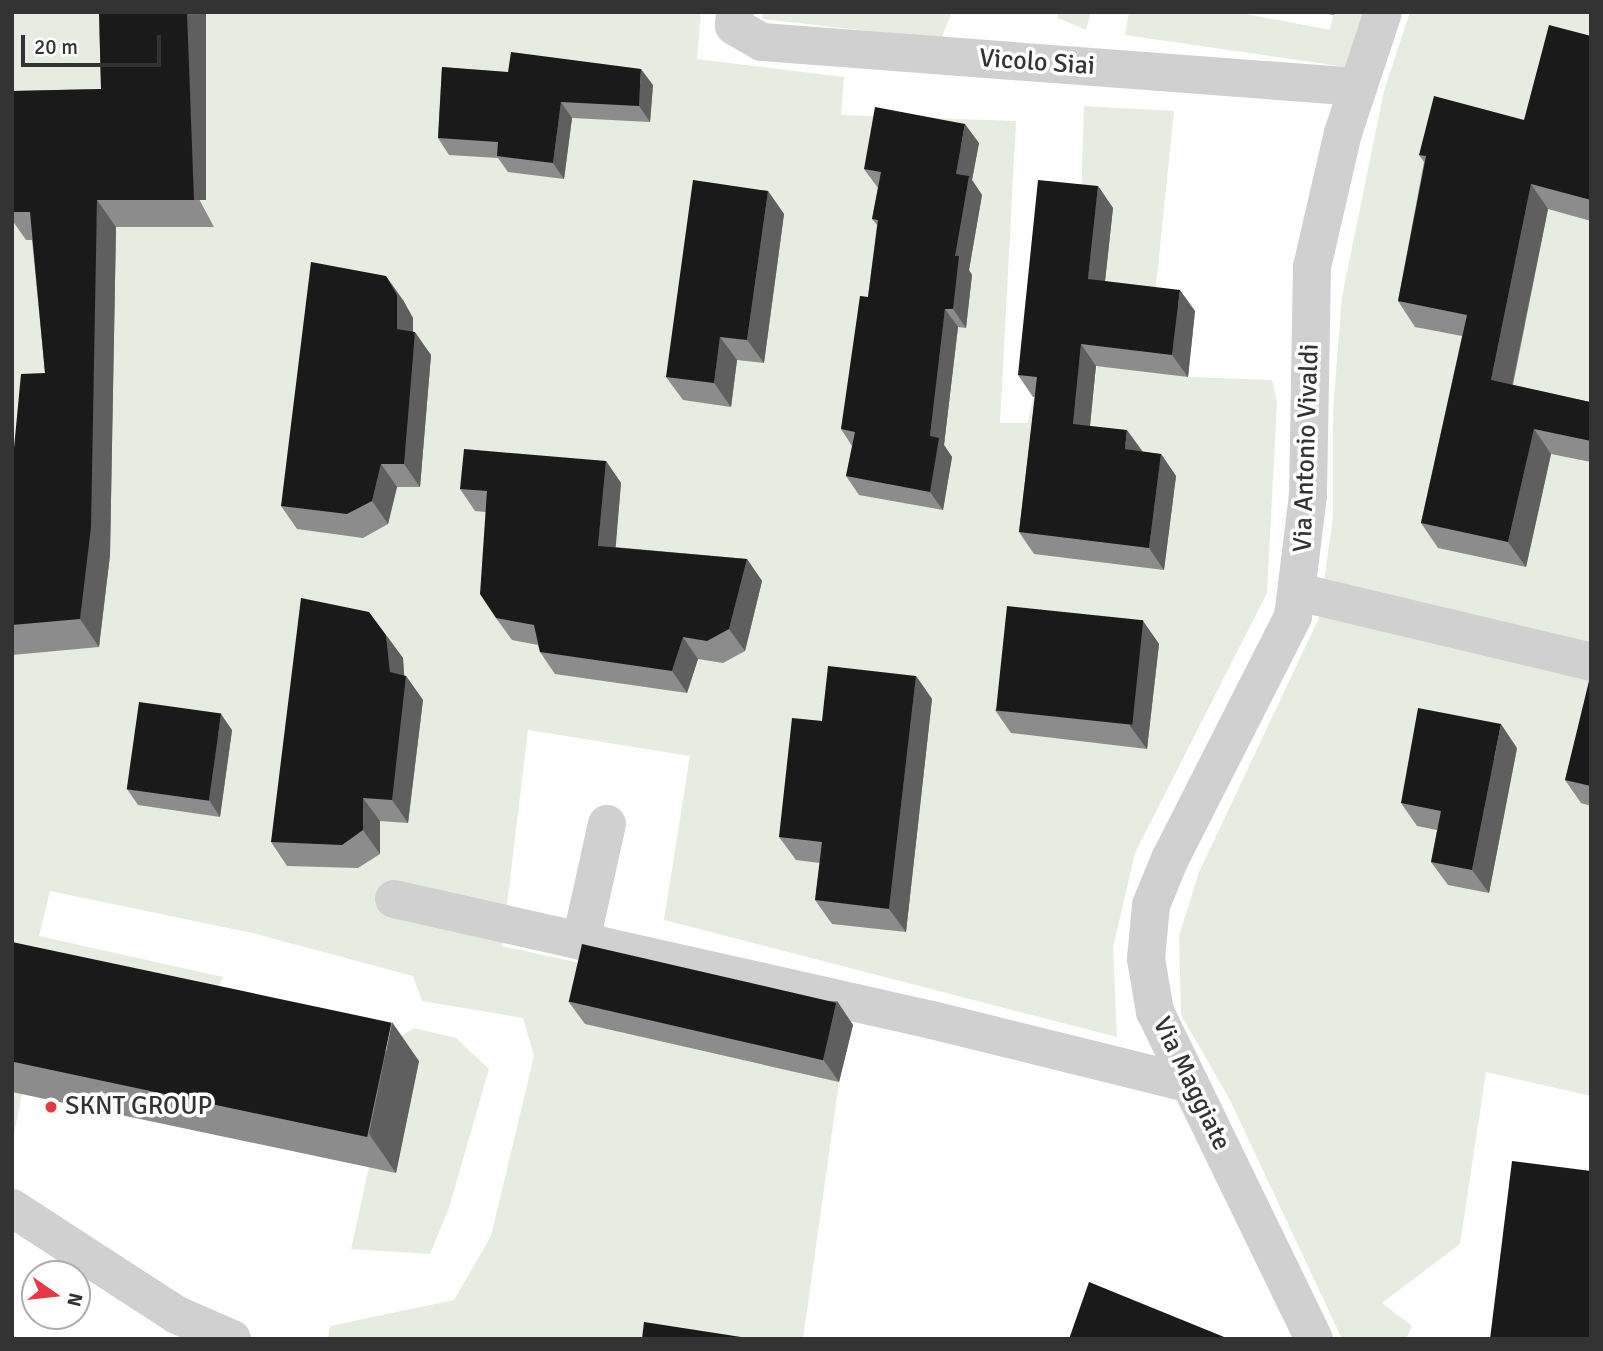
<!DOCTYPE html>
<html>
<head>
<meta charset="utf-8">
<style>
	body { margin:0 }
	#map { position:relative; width:1603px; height:1351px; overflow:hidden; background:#fff; font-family:Signika,sans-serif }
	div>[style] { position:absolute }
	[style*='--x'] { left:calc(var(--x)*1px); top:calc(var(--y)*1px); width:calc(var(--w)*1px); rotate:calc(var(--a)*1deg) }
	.green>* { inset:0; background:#e6ecdf }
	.street>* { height:38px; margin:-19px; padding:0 19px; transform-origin:19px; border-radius:19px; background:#d0d0d0 }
	.wall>* { inset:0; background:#8c8c8c }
	.shaded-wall>* { inset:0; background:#5f5f5f; transform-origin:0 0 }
	.building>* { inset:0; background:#1a1a1a; transform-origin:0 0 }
	.dots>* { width:19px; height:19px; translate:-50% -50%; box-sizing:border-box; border:4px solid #fff; border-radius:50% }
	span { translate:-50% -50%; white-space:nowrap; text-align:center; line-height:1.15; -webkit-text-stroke:7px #fff; paint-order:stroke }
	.street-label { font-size:26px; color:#333 }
	.poi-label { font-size:26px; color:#333 }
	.left { translate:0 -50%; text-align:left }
	.frame { position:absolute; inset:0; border:14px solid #333; pointer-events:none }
	.north { position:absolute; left:21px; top:1260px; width:70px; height:70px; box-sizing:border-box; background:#fff; border:2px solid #adadad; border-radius:50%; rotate:104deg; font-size:19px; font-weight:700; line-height:28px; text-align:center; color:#333 }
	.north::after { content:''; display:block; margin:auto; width:24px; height:32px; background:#e63946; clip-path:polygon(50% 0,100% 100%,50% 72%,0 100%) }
	.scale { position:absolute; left:21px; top:35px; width:140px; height:32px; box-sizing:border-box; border:4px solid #333; border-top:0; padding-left:9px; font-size:21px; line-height:24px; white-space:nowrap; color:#333; -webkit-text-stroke:5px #fff; paint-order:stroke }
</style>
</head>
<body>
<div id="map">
	<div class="green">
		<div style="clip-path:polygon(12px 12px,701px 12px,697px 59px,844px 77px,841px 115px,1016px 121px,1000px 423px,1028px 423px,1033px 397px,1093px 403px,1113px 209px,1081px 205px,1084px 106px,1174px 111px,1154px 306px,1195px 311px,1188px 377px,1272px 380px,1277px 402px,1267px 593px,1135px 853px,1113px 948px,1117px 1037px,664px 920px,690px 756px,528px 730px,502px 946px,853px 1023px,839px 1082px,803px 1339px,328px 1339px,330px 1326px,454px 1300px,491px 1236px,534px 1056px,523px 1018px,422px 1001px,413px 976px,252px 933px,50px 891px,39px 936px,223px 977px,204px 1020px,12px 975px)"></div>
		<div style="clip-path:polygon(763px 12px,952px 12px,941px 39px,762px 19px)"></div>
		<div style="clip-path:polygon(1057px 12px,1091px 12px,1086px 30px,1058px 18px)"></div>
		<div style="clip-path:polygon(1129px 12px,1236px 12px,1330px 30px,1334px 12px,1371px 12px,1353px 68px,1125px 35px)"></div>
		<div style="clip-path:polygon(1410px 12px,1591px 12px,1591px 1096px,1486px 1072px,1460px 1244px,1382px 1303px,1412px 1326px,1406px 1339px,1342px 1339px,1230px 1100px,1181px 1015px,1179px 936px,1199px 872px,1319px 618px,1333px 517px,1333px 410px,1342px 297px,1384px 91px)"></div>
		<div style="clip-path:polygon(414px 1028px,456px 1038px,489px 1069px,449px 1208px,430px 1254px,351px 1249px,369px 1167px,396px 1172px,419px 1061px,391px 1043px)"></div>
		<div style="clip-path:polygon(12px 1092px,22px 1094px,12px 1144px)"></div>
	</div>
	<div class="street">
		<div style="--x:735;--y:12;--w:14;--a:94"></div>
		<div style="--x:734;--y:26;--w:32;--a:30"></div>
		<div style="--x:762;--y:42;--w:598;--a:4.32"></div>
		<div style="--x:1298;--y:592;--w:301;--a:13.4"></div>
		<div style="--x:394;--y:899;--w:551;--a:12.68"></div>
		<div style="--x:932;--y:1020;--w:266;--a:13.9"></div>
		<div style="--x:581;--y:941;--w:120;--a:-77.5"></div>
		<div style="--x:12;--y:1208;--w:197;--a:33"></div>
		<div style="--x:177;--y:1315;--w:60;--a:23.6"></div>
		<div style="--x:1314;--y:1339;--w:364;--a:-115.9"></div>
		<div style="--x:1155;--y:1012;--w:54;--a:-99.6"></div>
		<div style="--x:1146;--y:959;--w:54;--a:-84.7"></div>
		<div style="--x:1151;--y:905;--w:50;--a:-67.6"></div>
		<div style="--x:1170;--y:859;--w:271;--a:-63.1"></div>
		<div style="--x:1293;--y:617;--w:123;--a:-83"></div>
		<div style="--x:1308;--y:495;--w:228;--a:-89"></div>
		<div style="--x:1312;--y:267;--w:138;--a:-77"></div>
		<div style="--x:1343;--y:133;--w:127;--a:-71.7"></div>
	</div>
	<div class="wall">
		<div style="clip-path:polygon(99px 12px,214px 227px,116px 227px,110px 555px,99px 647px,12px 655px,12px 469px,45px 373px,32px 240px,26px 240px,12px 220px,12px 91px,101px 89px)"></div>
		<div style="clip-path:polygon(1316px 12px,1334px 12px,1334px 15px)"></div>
		<div style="clip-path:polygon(1591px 36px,1591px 221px,1548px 209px,1513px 385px,1590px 402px,1591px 398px,1591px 462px,1551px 454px,1526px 567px,1438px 548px,1421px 523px,1462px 336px,1415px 327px,1398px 301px,1424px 162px,1419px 155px,1524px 120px)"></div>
		<div style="clip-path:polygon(442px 67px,653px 85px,650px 122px,572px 118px,564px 179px,508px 172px,498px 158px,449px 155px,438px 138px)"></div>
		<div style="clip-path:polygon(979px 143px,972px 180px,982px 195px,969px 270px,972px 275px,966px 328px,958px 327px,944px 445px,952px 457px,943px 510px,859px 495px,846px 476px,852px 446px,841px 429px,868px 297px,877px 225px,872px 219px,878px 188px,864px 169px)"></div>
		<div style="clip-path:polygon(1098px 186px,1113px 208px,1105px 281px,1195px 311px,1188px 377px,1096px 366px,1090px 426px,1142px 452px,1161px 454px,1176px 476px,1164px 570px,1034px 554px,1019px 532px,1035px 397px,1033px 397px,1018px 375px)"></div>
		<div style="clip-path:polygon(768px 191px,784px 214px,764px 363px,737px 360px,731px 407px,683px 400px,666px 377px)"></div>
		<div style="clip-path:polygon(403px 300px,413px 318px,413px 332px,431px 355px,420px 487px,397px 487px,388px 524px,363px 538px,297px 529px,281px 506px)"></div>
		<div style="clip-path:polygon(606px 461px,621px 483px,615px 547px,747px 559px,762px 581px,745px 651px,723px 663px,698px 659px,687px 693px,555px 674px,540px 652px,538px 645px,512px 640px,496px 618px,486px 512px,475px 511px,460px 489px)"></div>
		<div style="clip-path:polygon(1143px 621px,1159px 644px,1147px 749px,1011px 733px,995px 710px)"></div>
		<div style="clip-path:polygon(386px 635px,403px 658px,404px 676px,406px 676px,423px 700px,408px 823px,380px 821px,380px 854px,358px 868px,287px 866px,271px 842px)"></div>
		<div style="clip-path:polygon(916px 676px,932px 699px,906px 932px,832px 924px,815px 900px,820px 863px,796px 860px,779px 837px,822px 721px)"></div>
		<div style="clip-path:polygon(1591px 681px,1591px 806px,1581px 803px,1565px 780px)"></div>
		<div style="clip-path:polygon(232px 730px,220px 817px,138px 805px,127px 789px)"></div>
		<div style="clip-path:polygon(1517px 748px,1489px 893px,1448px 885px,1431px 862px,1437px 830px,1417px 826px,1401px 803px)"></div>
		<div style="clip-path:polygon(12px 942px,419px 1061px,396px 1173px,12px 1092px)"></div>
		<div style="clip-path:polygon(568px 1001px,837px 1001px,853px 1025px,839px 1082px,585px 1024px)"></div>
	</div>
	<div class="shaded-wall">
		<div style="left:187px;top:12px;width:19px;height:188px"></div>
		<div style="clip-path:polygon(641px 69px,653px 85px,650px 122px,639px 106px)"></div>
		<div style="clip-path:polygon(561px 102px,572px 118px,564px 179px,553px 163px)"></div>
		<div style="clip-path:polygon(965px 124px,979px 143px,972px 180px,982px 195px,969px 270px,972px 275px,966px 328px,953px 309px,956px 174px)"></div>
		<div style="clip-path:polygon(1531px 184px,1548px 209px,1508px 405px,1491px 380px)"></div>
		<div style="clip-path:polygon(1098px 186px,1113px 208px,1103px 301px,1088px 279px)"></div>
		<div style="clip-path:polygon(768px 191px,784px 214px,764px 363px,747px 340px)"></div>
		<div style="clip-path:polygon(97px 200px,116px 227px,110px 555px,99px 647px,80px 619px)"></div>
		<div style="clip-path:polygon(386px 276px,403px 300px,413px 318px,413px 347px,415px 332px,431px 355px,420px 487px,404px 464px,397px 329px)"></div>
		<div style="clip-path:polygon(1180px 290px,1195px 311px,1188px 377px,1172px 355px)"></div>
		<div style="clip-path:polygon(945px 309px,958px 327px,944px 445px,952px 457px,943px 510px,930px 492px,930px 436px)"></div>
		<div style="clip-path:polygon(720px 337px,737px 360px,731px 407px,714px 383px)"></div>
		<div style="clip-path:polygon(1081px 344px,1096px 366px,1088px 445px,1073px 424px)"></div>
		<div style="clip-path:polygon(1534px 429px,1551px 454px,1526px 567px,1508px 542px)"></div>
		<div style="clip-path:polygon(1127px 430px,1143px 452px,1125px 449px)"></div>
		<div style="clip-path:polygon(1161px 454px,1176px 476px,1164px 570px,1149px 548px)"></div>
		<div style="clip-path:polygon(606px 461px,621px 483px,614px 568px,598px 546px)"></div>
		<div style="clip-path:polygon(381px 464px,397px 487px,388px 524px,372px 501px)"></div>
		<div style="clip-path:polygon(747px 559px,762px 581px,745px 651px,729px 629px)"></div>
		<div style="clip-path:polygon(1143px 621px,1159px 644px,1147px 749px,1130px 726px)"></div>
		<div style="clip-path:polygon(386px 635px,403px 658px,405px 686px,406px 676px,423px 700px,408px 823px,392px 800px,390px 672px)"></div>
		<div style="clip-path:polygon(683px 637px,698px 659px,687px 693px,672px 671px)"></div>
		<div style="clip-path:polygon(916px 676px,932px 699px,906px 932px,889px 909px)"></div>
		<div style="clip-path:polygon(221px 714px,232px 730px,220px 817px,209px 800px)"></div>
		<div style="clip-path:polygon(1501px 724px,1517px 748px,1489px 893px,1472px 870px)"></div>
		<div style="clip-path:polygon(363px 798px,380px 821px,380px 854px,363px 830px)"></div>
		<div style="clip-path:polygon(837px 1001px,853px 1025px,839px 1082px,823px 1059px)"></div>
		<div style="clip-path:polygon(392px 1022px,419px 1061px,396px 1173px,369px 1134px)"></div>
	</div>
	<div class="building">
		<div style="clip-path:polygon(99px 12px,187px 12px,194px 200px,97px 200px,91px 527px,80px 619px,12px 625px,12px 469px,21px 374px,45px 373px,30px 212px,12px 212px,12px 91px,101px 89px)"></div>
		<div style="clip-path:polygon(1549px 25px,1591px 36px,1591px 200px,1531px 184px,1491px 380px,1590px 402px,1591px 398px,1591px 441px,1534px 429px,1508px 542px,1421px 523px,1467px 315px,1398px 301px,1426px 156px,1419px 155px,1434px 96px,1524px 120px)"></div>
		<div style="clip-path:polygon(511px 52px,641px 69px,639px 106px,561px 102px,553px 163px,497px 156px,498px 142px,438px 138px,442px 67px,508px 72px)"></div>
		<div style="clip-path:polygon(875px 107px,965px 124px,956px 174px,969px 176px,955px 256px,959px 256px,953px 309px,945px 309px,930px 436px,939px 438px,930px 492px,846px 476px,855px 432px,841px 429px,860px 296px,868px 297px,878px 220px,872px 219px,881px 172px,864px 169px)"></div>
		<div style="clip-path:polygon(693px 180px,768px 191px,747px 340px,720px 337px,714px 383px,666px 377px)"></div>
		<div style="clip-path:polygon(1038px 180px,1098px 186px,1088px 279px,1180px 290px,1172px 355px,1081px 344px,1073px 424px,1127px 430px,1125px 449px,1161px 454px,1149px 548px,1019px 532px,1037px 377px,1018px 375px)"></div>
		<div style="clip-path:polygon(311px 262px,386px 276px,397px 295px,397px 329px,415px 332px,404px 464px,381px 464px,372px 501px,347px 514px,281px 506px)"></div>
		<div style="clip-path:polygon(464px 449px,606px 461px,598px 546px,747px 559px,729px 629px,707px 641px,683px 637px,672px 671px,540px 652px,534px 625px,496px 618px,480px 594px,487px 491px,460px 489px)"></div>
		<div style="clip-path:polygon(301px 598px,369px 612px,386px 635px,390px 672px,406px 676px,392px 800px,363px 798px,363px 830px,342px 845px,271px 842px)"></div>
		<div style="left:1007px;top:606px;width:137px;height:105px;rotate:6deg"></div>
		<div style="clip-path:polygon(828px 666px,916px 676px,889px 909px,815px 900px,822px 842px,779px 837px,792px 718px,822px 721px)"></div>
		<div style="clip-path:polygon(1589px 681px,1591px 681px,1591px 786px,1565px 780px)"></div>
		<div style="left:139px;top:702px;width:83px;height:88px;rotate:8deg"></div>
		<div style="clip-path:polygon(1418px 708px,1501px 724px,1472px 870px,1431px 862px,1441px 811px,1401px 803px)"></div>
		<div style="left:12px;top:942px;width:388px;height:117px;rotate:12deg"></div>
		<div style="left:582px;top:944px;width:261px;height:59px;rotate:13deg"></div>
		<div style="clip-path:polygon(1512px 1161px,1591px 1171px,1591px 1339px,1490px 1339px)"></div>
		<div style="clip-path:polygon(1089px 1282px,1229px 1339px,1069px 1339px)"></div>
		<div style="clip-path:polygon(644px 1322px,754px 1339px,642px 1339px)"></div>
	</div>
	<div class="dots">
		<div style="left:51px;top:1107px;background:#e63946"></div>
	</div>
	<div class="street-label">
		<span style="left:1037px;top:63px;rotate:4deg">Vicolo Siai</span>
		<span style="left:1307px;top:448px;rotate:-88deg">Via Antonio Vivaldi</span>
		<span style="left:1191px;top:1084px;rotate:64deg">Via Maggiate</span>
	</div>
	<div class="poi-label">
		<span class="left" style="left:65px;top:1107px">SKNT GROUP</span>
	</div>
	<div class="frame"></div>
	<div class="north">N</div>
	<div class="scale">20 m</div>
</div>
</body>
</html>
